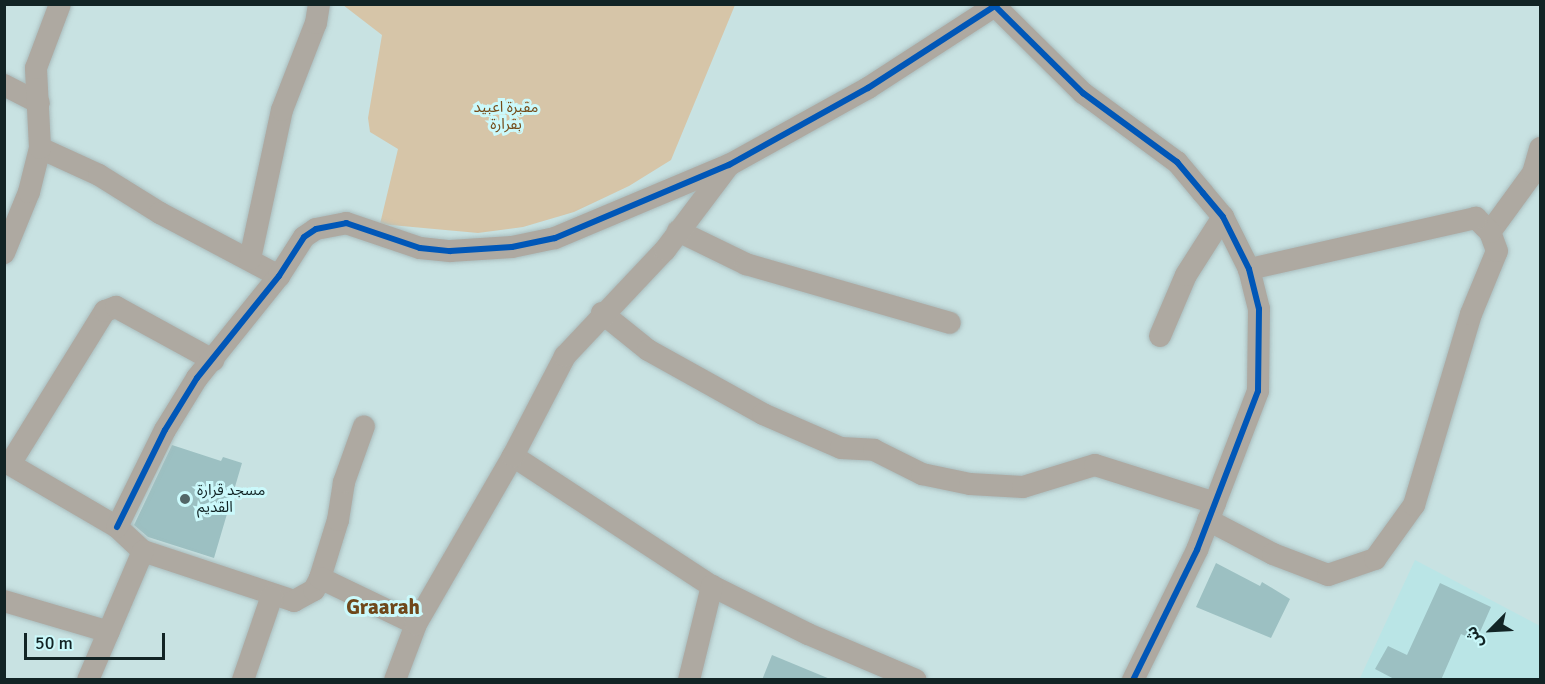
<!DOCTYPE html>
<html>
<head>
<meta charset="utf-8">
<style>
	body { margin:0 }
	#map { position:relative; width:1545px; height:684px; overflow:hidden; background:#c8e2e2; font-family:Signika,"Noto Sans Arabic",sans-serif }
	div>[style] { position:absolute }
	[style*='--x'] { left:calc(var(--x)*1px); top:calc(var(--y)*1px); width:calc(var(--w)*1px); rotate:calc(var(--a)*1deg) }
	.built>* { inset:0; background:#bae5e6 }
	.green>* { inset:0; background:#d6c5a8 }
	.building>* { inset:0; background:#9cc0c2 }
	.roads { filter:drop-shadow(0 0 2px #aabdbe) drop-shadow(0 0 2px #aabdbe) }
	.minor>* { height:22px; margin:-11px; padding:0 11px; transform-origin:11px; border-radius:11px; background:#aea9a1 }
	.cycleway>* { height:6px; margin:-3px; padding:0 3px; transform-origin:3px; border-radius:3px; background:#0057b8 }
	.dots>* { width:16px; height:16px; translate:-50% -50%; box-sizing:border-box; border:3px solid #cbf9fb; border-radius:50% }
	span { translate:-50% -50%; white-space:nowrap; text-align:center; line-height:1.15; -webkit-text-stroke:6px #cbf9fb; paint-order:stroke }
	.park-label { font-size:15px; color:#754c1a }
	.poi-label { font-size:15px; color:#122425 }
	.left { translate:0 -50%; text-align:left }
	.district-label { font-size:21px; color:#6f481b; font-weight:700 }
	.frame { position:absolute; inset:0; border:6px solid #122425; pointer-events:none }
	.north { position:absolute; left:1461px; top:600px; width:60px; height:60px; -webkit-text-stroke:4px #cbf9fb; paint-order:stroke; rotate:246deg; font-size:16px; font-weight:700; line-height:24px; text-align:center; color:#122425 }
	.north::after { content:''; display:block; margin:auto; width:21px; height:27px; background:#122425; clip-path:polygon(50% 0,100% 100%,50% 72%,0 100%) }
	.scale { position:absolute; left:24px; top:633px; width:141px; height:27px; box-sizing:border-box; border:3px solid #122425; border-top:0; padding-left:8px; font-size:18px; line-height:21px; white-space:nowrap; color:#122425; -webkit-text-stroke:4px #cbf9fb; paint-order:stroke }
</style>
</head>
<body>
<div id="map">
	<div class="built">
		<div style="clip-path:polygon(1415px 560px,1540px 626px,1540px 679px,1359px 680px)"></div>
	</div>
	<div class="green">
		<div style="clip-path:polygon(343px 5px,735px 5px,671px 160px,629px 186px,574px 212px,523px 227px,478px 233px,380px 224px,398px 149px,370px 132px,368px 118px,382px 35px)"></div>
	</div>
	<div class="building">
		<div style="clip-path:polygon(172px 445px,221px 461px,223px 457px,242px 463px,214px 558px,148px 537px,134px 525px)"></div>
		<div style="clip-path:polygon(1216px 563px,1260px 586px,1262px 582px,1290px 599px,1271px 638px,1196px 607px)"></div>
		<div style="clip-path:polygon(1440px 583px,1491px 607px,1476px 641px,1461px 634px,1441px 680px,1396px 680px,1375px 669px,1388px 646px,1407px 655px)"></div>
		<div style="clip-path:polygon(772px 655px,830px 679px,762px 680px)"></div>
	</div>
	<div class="roads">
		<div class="minor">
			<div style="--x:995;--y:6;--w:124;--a:44.7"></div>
			<div style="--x:1083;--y:93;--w:117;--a:36.3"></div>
			<div style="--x:1177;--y:162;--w:40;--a:50"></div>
			<div style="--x:1203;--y:193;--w:31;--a:50"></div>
			<div style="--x:1223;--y:217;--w:58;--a:63.4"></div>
			<div style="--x:1249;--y:269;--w:41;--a:76"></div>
			<div style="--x:1259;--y:309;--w:82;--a:90.7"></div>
			<div style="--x:1258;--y:391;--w:170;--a:111"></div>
			<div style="--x:1197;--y:550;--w:145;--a:116.2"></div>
			<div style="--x:4;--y:85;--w:39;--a:27"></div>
			<div style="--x:40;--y:148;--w:65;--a:24.6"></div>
			<div style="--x:99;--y:175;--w:72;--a:31.9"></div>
			<div style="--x:160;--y:213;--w:135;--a:27.9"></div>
			<div style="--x:678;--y:231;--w:76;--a:25.9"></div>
			<div style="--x:746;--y:264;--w:212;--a:16.1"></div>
			<div style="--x:1490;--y:232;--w:73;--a:-53.9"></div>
			<div style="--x:1533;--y:173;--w:26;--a:-74"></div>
			<div style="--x:4;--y:253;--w:66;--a:-67.7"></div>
			<div style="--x:29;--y:192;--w:45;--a:-76"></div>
			<div style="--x:40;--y:148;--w:80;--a:-92.9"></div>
			<div style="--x:36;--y:68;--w:68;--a:-69.4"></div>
			<div style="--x:250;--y:259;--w:152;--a:-77.9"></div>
			<div style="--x:282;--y:110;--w:93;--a:-68.7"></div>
			<div style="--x:316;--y:23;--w:19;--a:-81"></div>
			<div style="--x:602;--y:313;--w:59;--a:38.8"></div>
			<div style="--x:648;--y:350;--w:132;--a:29.1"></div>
			<div style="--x:763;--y:414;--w:85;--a:23.6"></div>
			<div style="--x:841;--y:448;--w:33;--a:3"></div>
			<div style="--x:874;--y:450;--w:54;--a:26.6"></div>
			<div style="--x:922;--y:474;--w:49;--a:11.8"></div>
			<div style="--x:970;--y:484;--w:53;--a:3.2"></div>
			<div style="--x:1023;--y:487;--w:75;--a:-17"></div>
			<div style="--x:1095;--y:465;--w:126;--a:17.6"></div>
			<div style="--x:1160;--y:336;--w:66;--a:-66.9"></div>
			<div style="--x:1186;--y:275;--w:69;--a:-57.5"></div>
			<div style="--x:513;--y:456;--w:238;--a:33.2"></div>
			<div style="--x:712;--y:586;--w:107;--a:26.6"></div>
			<div style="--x:808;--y:634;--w:117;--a:23.1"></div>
			<div style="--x:4;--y:461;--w:131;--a:30.3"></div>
			<div style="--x:117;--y:527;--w:35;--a:43"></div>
			<div style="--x:143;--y:551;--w:159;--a:18.3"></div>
			<div style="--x:294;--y:601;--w:23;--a:-29"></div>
			<div style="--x:314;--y:590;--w:13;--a:-63"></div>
			<div style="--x:320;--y:578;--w:61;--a:-72.8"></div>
			<div style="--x:338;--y:520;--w:38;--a:-81"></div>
			<div style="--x:344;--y:482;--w:59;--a:-70.3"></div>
			<div style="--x:10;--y:464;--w:180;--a:-58.2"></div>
			<div style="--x:105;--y:311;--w:12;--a:-20"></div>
			<div style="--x:116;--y:307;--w:111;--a:28.7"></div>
			<div style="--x:1208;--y:520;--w:73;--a:27.6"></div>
			<div style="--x:1273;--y:554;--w:59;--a:20.9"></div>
			<div style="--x:1328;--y:575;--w:50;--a:-18.8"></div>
			<div style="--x:1375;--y:559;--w:67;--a:-54.2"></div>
			<div style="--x:1414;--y:505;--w:199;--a:-73.4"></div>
			<div style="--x:1471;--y:314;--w:68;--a:-67.6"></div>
			<div style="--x:1497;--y:251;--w:20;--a:-110"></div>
			<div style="--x:1490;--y:232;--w:20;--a:-135"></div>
			<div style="--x:1476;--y:218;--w:233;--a:167.3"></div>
			<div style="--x:117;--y:527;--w:108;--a:-63.7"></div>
			<div style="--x:165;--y:430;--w:61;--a:-58.4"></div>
			<div style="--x:197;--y:378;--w:131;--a:-51.2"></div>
			<div style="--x:279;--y:276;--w:46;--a:-57.3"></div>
			<div style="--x:304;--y:237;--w:14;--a:-34"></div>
			<div style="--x:316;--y:229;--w:31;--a:-11"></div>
			<div style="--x:346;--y:223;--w:78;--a:18.7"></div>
			<div style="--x:420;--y:248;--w:30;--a:6"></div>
			<div style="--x:450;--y:251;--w:62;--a:-3.7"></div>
			<div style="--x:512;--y:247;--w:44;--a:-11.8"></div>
			<div style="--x:555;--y:238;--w:189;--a:-22.8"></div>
			<div style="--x:729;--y:165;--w:159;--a:-29"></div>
			<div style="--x:868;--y:88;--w:155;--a:-32.9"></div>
			<div style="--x:320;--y:578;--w:106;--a:25.6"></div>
			<div style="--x:4;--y:601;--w:109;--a:16.4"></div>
			<div style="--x:88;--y:680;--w:140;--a:-66.9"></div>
			<div style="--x:243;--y:680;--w:89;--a:-71"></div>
			<div style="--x:395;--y:680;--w:60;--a:-69.4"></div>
			<div style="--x:416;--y:624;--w:194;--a:-60"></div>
			<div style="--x:513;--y:456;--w:113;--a:-62.5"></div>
			<div style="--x:565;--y:356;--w:146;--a:-46.7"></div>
			<div style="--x:665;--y:250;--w:106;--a:-53"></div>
			<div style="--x:689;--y:680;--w:97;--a:-76.3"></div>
		</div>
	</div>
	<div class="cycleway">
		<div style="--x:995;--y:6;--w:124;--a:44.7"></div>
		<div style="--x:1083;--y:93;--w:117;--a:36.3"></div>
		<div style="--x:1177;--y:162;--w:40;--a:50"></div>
		<div style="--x:1203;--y:193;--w:31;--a:50"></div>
		<div style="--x:1223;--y:217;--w:58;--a:63.4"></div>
		<div style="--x:1249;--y:269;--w:41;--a:76"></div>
		<div style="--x:1259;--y:309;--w:82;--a:90.7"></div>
		<div style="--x:1258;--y:391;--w:170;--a:111"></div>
		<div style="--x:1197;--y:550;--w:145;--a:116.2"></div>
		<div style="--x:117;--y:527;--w:108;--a:-63.7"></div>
		<div style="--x:165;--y:430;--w:61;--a:-58.4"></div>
		<div style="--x:197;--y:378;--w:131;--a:-51.2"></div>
		<div style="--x:279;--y:276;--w:46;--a:-57.3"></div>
		<div style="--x:304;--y:237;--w:14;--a:-34"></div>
		<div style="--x:316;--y:229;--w:31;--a:-11"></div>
		<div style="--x:346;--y:223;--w:78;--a:18.7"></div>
		<div style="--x:420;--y:248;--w:30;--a:6"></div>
		<div style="--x:450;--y:251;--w:62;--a:-3.7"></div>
		<div style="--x:512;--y:247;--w:44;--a:-11.8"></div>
		<div style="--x:555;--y:238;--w:189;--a:-22.8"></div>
		<div style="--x:729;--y:165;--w:159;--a:-29"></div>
		<div style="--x:868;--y:88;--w:155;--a:-32.9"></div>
	</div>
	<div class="dots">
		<div style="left:185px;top:499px;background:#526667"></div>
	</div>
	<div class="park-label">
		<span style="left:506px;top:116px">مقبرة اعبيد<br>بقرارة</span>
	</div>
	<div class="poi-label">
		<span class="left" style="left:197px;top:499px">مسجد قرارة<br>القديم</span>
	</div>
	<div class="district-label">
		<span style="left:383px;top:607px">Graarah</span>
	</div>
	<div class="frame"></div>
	<div class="north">ش</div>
	<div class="scale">50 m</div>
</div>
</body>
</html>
